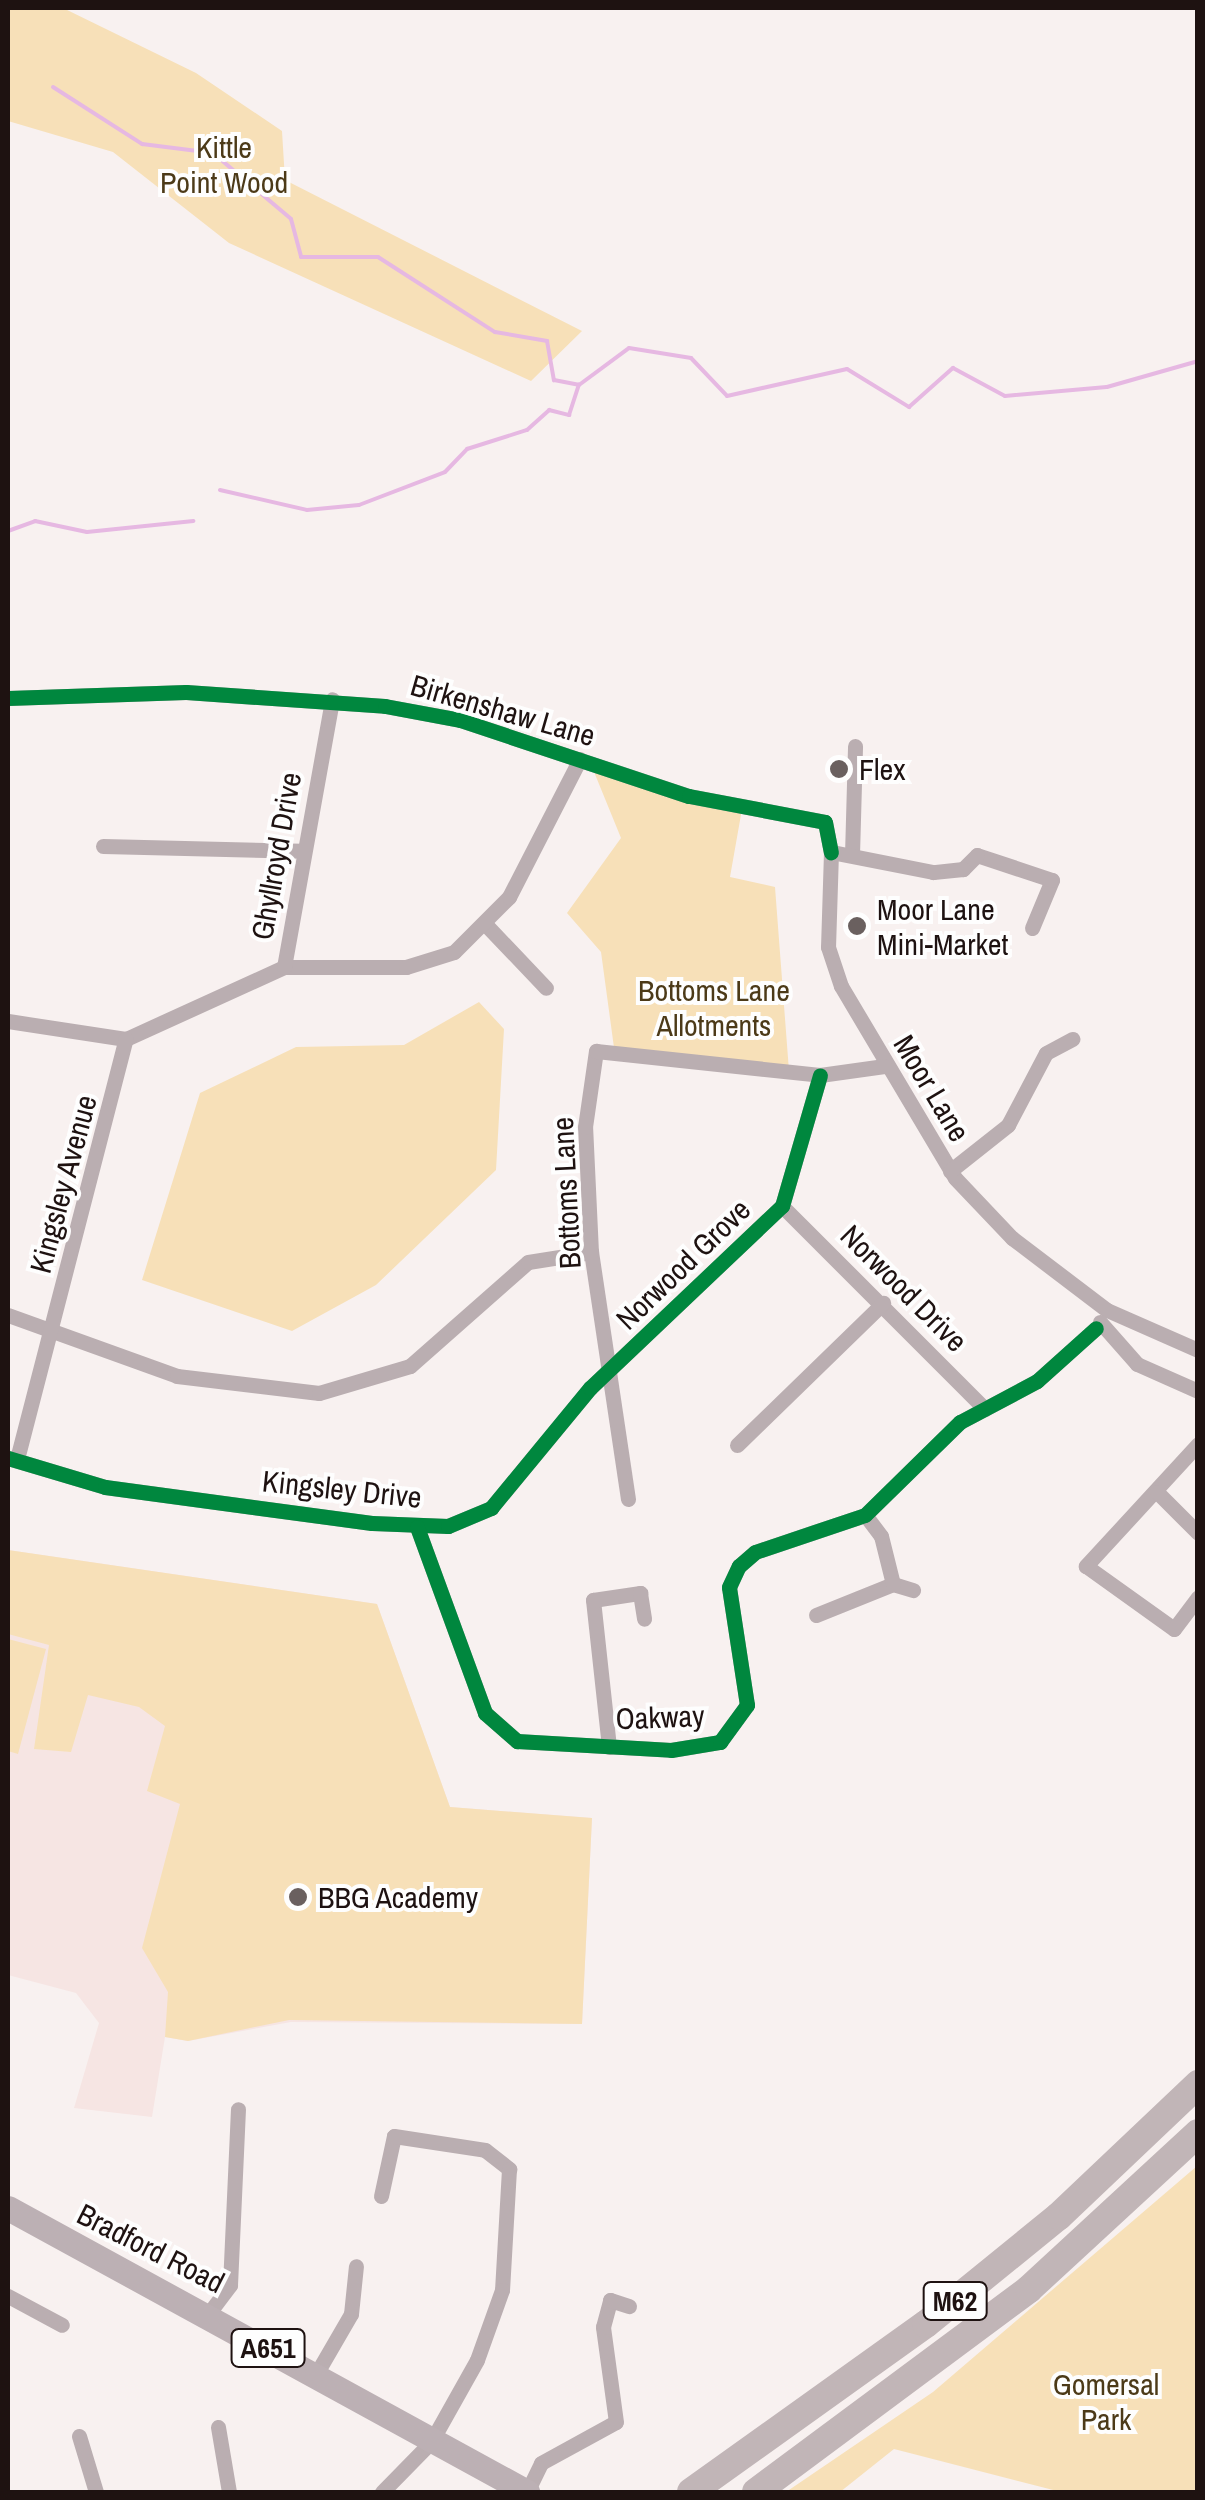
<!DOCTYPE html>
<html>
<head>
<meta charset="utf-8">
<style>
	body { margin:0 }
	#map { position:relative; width:1205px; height:2500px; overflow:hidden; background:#f8f1f0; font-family:"Archivo Narrow",sans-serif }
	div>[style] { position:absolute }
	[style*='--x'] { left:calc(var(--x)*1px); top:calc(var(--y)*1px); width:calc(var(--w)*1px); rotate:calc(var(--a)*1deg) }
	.built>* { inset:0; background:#f6e5e3 }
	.green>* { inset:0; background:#f7e0b8 }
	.stream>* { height:4px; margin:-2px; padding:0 2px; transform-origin:2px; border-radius:2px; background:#e6b8e2 }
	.minor>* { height:15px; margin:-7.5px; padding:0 7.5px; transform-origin:7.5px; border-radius:7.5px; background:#baaeb1 }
	.primary>* { height:25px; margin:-12.5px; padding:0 12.5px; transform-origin:12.5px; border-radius:12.5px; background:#bcb0b4 }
	.motorway>* { height:28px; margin:-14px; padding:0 14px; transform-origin:14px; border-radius:14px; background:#c1b5b7 }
	.cycleway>* { height:15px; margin:-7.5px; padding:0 7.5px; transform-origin:7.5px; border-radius:7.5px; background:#00873e }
	.dots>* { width:28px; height:28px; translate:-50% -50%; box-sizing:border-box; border:5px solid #fefefe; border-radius:50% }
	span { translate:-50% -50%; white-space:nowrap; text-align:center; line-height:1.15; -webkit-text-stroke:8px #fefefe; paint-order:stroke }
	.shield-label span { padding:2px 8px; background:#fefefe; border:2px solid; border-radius:8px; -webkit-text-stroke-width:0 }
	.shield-label { font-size:28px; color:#1e1211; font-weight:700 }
	.park-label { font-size:30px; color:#4c3a18 }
	.street-label { font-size:30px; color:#1e1211 }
	.poi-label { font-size:30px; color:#1e1211 }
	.left { translate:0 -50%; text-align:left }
	.frame { position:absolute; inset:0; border:10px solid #1e1211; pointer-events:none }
</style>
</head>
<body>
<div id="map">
	<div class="built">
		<div style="clip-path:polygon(8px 1550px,377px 1604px,450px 1807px,592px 1818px,582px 2024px,291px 2022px,188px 2041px,165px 2037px,152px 2117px,74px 2108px,99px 2023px,76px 1993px,8px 1975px)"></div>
	</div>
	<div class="green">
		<div style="clip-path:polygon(8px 8px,63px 8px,196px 73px,282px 131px,285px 180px,582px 331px,531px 381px,229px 243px,113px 152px,8px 121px)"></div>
		<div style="clip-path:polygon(590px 762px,742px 809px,730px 877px,775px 887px,789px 1071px,615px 1055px,601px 952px,567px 913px,621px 838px)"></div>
		<div style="clip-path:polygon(479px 1002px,504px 1029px,496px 1170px,376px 1285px,292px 1331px,142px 1280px,200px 1093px,296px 1047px,404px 1045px)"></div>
		<div style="clip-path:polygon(8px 1550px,377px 1604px,450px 1807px,592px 1818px,582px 2024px,289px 2020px,188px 2041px,165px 2037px,168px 1992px,142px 1948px,180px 1804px,147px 1791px,165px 1726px,139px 1707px,88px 1695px,71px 1752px,34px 1749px,49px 1645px,8px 1634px)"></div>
		<div style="clip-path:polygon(8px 1639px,46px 1649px,18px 1754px,8px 1751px)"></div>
		<div style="clip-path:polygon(1197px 2166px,1197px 2492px,1061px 2492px,894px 2449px,840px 2492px,786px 2492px,933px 2392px)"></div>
	</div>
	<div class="stream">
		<div style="--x:53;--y:87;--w:106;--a:32.6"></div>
		<div style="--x:142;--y:144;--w:72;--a:7.2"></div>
		<div style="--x:213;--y:153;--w:102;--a:40.2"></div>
		<div style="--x:291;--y:219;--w:39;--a:75"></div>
		<div style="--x:301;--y:257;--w:77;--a:0"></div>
		<div style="--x:378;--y:257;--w:139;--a:32.7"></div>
		<div style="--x:495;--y:332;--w:53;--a:9.8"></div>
		<div style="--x:547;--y:341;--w:40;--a:80"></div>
		<div style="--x:554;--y:380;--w:25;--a:11"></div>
		<div style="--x:579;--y:385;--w:62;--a:-36.5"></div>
		<div style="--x:629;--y:348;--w:63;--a:9.2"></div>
		<div style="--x:691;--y:358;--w:52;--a:46.5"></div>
		<div style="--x:727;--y:396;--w:123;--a:-12.7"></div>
		<div style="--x:847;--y:369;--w:73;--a:31.5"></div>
		<div style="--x:909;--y:407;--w:59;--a:-41.6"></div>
		<div style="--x:953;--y:368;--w:59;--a:28.3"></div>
		<div style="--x:1005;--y:396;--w:102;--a:-5"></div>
		<div style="--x:1107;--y:387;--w:95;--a:-15.9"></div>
		<div style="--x:220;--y:490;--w:89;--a:12.9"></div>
		<div style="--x:307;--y:510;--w:52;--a:-5.5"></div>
		<div style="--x:359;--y:505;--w:92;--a:-21"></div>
		<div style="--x:445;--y:472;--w:32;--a:-46"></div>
		<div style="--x:467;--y:449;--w:63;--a:-17.6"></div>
		<div style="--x:527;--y:430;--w:30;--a:-42"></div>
		<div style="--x:549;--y:410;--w:21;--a:14"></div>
		<div style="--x:569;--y:415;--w:32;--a:-72"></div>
		<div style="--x:8;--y:531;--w:29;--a:-20"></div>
		<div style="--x:35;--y:521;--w:53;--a:11.9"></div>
		<div style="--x:87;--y:532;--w:107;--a:-5.9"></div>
	</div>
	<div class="minor">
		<div style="--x:8;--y:698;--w:178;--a:-1.9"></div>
		<div style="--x:186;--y:692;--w:199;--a:4"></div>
		<div style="--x:385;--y:706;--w:76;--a:10.6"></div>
		<div style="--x:460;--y:720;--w:241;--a:18.4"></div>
		<div style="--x:689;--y:796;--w:138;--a:10.8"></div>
		<div style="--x:825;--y:822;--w:31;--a:79"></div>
		<div style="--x:103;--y:846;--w:199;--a:1.4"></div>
		<div style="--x:852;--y:855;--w:109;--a:-88.4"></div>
		<div style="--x:488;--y:927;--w:84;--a:46.4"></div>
		<div style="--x:1032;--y:928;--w:52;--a:-67.4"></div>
		<div style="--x:1052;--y:880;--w:79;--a:-161.6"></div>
		<div style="--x:977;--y:855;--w:20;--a:135"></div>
		<div style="--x:963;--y:869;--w:30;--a:174"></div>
		<div style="--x:933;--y:872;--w:104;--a:-168.9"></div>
		<div style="--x:831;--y:852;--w:95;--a:91.8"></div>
		<div style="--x:828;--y:947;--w:41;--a:71.6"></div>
		<div style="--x:841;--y:986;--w:223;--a:59.3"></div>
		<div style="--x:955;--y:1178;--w:83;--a:46.5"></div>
		<div style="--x:1012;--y:1238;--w:119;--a:37.2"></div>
		<div style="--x:1107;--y:1310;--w:99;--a:23.7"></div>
		<div style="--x:284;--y:967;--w:122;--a:0"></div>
		<div style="--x:406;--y:967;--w:50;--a:-17.4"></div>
		<div style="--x:454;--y:952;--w:78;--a:-45"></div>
		<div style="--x:509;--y:897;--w:155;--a:-62.8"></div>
		<div style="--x:8;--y:1021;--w:119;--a:8.7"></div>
		<div style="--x:126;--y:1039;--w:174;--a:-24.5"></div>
		<div style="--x:284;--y:967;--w:272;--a:-79.8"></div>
		<div style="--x:950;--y:1171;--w:74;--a:-38.4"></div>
		<div style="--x:1008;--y:1125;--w:81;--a:-62.2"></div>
		<div style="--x:1046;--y:1053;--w:30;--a:-28"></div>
		<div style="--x:782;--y:1206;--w:287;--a:45"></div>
		<div style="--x:8;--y:1315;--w:180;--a:19.8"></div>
		<div style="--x:177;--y:1376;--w:143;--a:6.8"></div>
		<div style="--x:319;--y:1393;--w:95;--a:-16.5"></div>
		<div style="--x:410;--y:1366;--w:157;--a:-41.4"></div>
		<div style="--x:528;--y:1262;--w:64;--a:-9"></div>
		<div style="--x:1100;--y:1322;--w:56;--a:48.6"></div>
		<div style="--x:1137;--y:1364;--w:67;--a:23.9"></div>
		<div style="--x:1198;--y:1444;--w:166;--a:132.6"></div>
		<div style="--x:1086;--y:1566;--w:108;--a:35.6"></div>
		<div style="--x:1174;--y:1629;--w:40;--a:-53"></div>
		<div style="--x:737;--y:1445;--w:204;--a:-44.2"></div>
		<div style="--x:8;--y:1458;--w:101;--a:16.6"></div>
		<div style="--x:105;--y:1487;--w:269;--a:7.7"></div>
		<div style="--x:372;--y:1523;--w:76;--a:2.3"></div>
		<div style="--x:448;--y:1526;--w:47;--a:-22.7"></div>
		<div style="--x:491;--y:1508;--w:156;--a:-50.5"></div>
		<div style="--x:590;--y:1388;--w:265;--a:-43.5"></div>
		<div style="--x:782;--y:1206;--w:136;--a:-73.8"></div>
		<div style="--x:17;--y:1459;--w:434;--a:-75.5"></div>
		<div style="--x:1157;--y:1492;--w:58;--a:45"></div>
		<div style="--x:628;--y:1499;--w:250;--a:-98.5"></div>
		<div style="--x:591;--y:1252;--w:125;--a:-92.7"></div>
		<div style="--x:585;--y:1127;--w:77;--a:-81.8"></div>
		<div style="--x:596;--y:1051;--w:225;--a:6.1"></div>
		<div style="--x:820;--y:1075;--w:65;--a:-8"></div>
		<div style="--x:417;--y:1527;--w:198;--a:69.9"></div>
		<div style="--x:485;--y:1713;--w:43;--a:41.2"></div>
		<div style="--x:517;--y:1741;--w:154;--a:3.3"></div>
		<div style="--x:671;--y:1750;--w:50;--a:-9.3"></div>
		<div style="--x:720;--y:1742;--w:46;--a:-53.9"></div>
		<div style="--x:747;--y:1705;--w:119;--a:-98.7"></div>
		<div style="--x:729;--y:1587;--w:23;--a:-65"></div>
		<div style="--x:739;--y:1566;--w:21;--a:-41"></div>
		<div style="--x:755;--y:1552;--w:116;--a:-18.6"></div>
		<div style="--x:865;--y:1515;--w:133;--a:-44.4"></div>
		<div style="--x:960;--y:1422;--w:87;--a:-28"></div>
		<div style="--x:1037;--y:1381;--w:79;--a:-41.9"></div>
		<div style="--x:893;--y:1584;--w:21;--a:17"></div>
		<div style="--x:816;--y:1615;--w:83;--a:-21.9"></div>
		<div style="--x:893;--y:1584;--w:49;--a:-104"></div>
		<div style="--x:881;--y:1536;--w:26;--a:-127"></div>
		<div style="--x:609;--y:1747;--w:148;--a:-96.2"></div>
		<div style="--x:593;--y:1600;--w:48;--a:-8.5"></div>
		<div style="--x:640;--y:1593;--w:26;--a:81"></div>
		<div style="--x:381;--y:2196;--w:61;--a:-77.8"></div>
		<div style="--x:394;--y:2136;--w:92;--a:8.7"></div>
		<div style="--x:485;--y:2150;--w:31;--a:38"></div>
		<div style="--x:509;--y:2169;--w:121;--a:93.3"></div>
		<div style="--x:502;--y:2290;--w:74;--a:109.7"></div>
		<div style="--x:477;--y:2360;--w:94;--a:119.3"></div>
		<div style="--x:431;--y:2442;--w:70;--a:134.4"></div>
		<div style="--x:8;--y:2296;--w:61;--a:28.2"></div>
		<div style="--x:209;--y:2313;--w:35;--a:-53"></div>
		<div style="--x:230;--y:2285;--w:176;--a:-87.4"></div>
		<div style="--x:315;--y:2376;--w:72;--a:-59.9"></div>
		<div style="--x:351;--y:2314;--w:48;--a:-84.1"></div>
		<div style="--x:218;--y:2427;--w:66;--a:80.4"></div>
		<div style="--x:79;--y:2436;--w:59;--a:73.1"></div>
		<div style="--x:527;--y:2492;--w:32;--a:-64"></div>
		<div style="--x:541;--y:2463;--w:85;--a:-28.7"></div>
		<div style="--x:616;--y:2422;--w:96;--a:-97.8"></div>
		<div style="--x:603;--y:2327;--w:28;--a:-75"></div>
		<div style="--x:610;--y:2300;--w:20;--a:18"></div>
	</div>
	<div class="primary">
		<div style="--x:8;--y:2208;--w:592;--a:28.69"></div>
	</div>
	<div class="motorway">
		<div style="--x:691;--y:2492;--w:289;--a:-35.6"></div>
		<div style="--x:926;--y:2324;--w:171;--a:-39.1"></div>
		<div style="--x:1059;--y:2216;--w:192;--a:-43.5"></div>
		<div style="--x:756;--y:2492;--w:340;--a:-36.6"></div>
		<div style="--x:1029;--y:2289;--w:230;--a:-42.7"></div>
	</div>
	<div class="cycleway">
		<div style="--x:8;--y:698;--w:178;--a:-1.9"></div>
		<div style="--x:186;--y:692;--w:199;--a:4"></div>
		<div style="--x:385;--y:706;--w:76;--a:10.6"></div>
		<div style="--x:460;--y:720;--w:241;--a:18.4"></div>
		<div style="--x:689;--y:796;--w:138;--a:10.8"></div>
		<div style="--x:825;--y:822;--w:31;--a:79"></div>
		<div style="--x:8;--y:1458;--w:101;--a:16.6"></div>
		<div style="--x:105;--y:1487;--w:269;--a:7.7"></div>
		<div style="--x:372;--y:1523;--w:76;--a:2.3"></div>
		<div style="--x:448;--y:1526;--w:47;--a:-22.7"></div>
		<div style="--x:491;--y:1508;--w:156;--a:-50.5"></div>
		<div style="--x:590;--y:1388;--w:265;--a:-43.5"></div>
		<div style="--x:782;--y:1206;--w:136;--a:-73.8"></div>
		<div style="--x:417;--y:1527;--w:198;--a:69.9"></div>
		<div style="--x:485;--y:1713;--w:43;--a:41.2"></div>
		<div style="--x:517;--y:1741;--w:154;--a:3.3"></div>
		<div style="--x:671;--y:1750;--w:50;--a:-9.3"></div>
		<div style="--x:720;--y:1742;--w:46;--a:-53.9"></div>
		<div style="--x:747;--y:1705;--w:119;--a:-98.7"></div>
		<div style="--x:729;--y:1587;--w:23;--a:-65"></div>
		<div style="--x:739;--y:1566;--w:21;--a:-41"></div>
		<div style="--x:755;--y:1552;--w:116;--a:-18.6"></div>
		<div style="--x:865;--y:1515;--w:133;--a:-44.4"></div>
		<div style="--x:960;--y:1422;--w:87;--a:-28"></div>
		<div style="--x:1037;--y:1381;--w:79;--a:-41.9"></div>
	</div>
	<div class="dots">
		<div style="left:839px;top:769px;background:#6a605f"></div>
		<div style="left:857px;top:926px;background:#6a605f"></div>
		<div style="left:298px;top:1897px;background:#6a605f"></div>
	</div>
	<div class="shield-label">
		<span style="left:955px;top:2301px">M62</span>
		<span style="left:268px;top:2348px">A651</span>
	</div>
	<div class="park-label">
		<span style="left:224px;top:164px">Kittle<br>Point Wood</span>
		<span style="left:714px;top:1007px">Bottoms Lane<br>Allotments</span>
		<span style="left:1106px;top:2401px">Gomersal<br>Park</span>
	</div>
	<div class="street-label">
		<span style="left:503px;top:710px;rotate:16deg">Birkenshaw Lane</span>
		<span style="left:276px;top:856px;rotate:-80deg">Ghyllroyd Drive</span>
		<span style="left:932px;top:1088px;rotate:59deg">Moor Lane</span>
		<span style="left:63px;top:1184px;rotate:-75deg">Kingsley Avenue</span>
		<span style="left:566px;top:1193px;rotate:-93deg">Bottoms Lane</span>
		<span style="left:683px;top:1264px;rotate:-44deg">Norwood Grove</span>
		<span style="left:904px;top:1288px;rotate:45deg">Norwood Drive</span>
		<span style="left:342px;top:1489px;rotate:6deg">Kingsley Drive</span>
		<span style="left:660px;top:1717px;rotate:-2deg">Oakway</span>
		<span style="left:151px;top:2248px;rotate:27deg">Bradford Road</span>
	</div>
	<div class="poi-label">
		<span class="left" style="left:859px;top:769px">Flex</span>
		<span class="left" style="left:877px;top:926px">Moor Lane<br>Mini-Market</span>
		<span class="left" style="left:318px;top:1897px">BBG Academy</span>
	</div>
	<div class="frame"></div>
</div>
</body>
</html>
